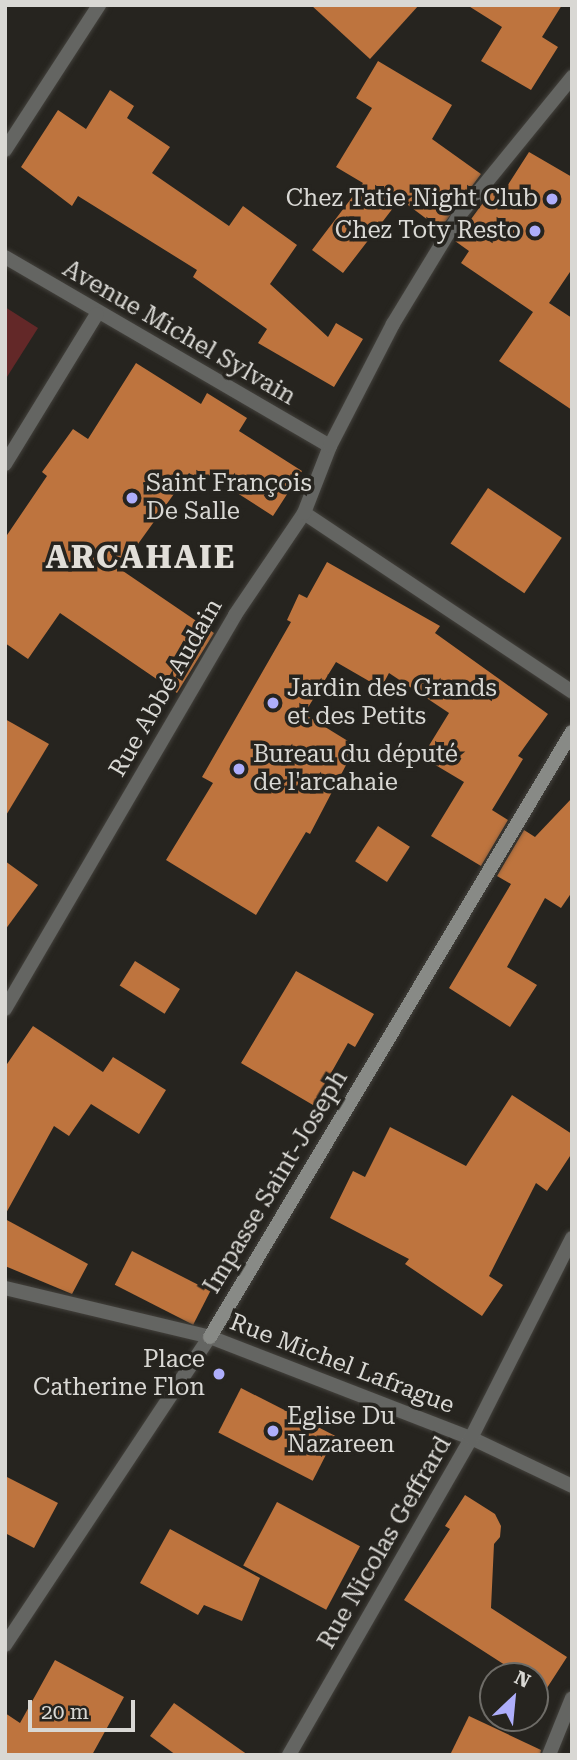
<!DOCTYPE html>
<html>
<head>
<meta charset="utf-8">
<style>
	body { margin:0 }
	#map { position:relative; width:577px; height:1760px; overflow:hidden; background:#26241f; font-family:"Roboto Serif",serif }
	div>[style] { position:absolute }
	[style*='--x'] { left:calc(var(--x)*1px); top:calc(var(--y)*1px); width:calc(var(--w)*1px); rotate:calc(var(--a)*1deg) }
	.green>* { inset:0; background:#632828 }
	.building>* { inset:0; background:#be743e; transform-origin:0 0 }
	.roads { filter:drop-shadow(0 0 2px #43413c) drop-shadow(0 0 2px #43413c) }
	.lane>* { height:14px; margin:-7px; padding:0 7px; transform-origin:7px; border-radius:7px; background:#646562 }
	.street>* { height:14px; margin:-7px; padding:0 7px; transform-origin:7px; border-radius:7px; background:#646562 }
	.secondary>* { height:14px; margin:-7px; padding:0 7px; transform-origin:7px; border-radius:7px; background:#888a86 }
	.dots>* { width:19px; height:19px; translate:-50% -50%; box-sizing:border-box; border:4px solid #26241f; border-radius:50% }
	span { translate:-50% -50%; white-space:nowrap; text-align:center; line-height:1.15; -webkit-text-stroke:7px #26241f; paint-order:stroke }
	.poi-label { font-size:24px; color:#d9d8d4 }
	.right { translate:-100% -50%; text-align:right }
	.left { translate:0 -50%; text-align:left }
	.street-label { font-size:24px; color:#d9d8d4 }
	.district-label { font-size:32px; color:#e1ded8; font-weight:700; letter-spacing:2px }
	.frame { position:absolute; inset:0; border:7px solid #d9d8d4; pointer-events:none }
	.north { position:absolute; left:479px; top:1662px; width:70px; height:70px; box-sizing:border-box; background:#26241f; border:2px solid #6e6c67; border-radius:50%; rotate:26deg; font-size:19px; font-weight:700; line-height:28px; text-align:center; color:#d9d8d4 }
	.north::after { content:''; display:block; margin:auto; width:24px; height:32px; background:#aeaefb; clip-path:polygon(50% 0,100% 100%,50% 72%,0 100%) }
	.scale { position:absolute; left:28px; top:1700px; width:107px; height:32px; box-sizing:border-box; border:4px solid #d9d8d4; border-top:0; padding-left:9px; font-size:21px; line-height:24px; white-space:nowrap; color:#d9d8d4; -webkit-text-stroke:5px #26241f; paint-order:stroke }
</style>
</head>
<body>
<div id="map">
	<div class="green">
		<div style="clip-path:polygon(5px 307px,38px 328px,5px 380px)"></div>
	</div>
	<div class="building">
		<div style="clip-path:polygon(311px 5px,419px 5px,370px 59px)"></div>
		<div style="clip-path:polygon(467px 5px,562px 5px,542px 37px,558px 47px,531px 90px,481px 61px,502px 27px)"></div>
		<div style="clip-path:polygon(378px 61px,452px 105px,432px 139px,481px 174px,440px 229px,400px 199px,343px 273px,312px 250px,363px 183px,336px 167px,372px 108px,356px 98px)"></div>
		<div style="clip-path:polygon(110px 90px,134px 106px,127px 118px,170px 147px,152px 173px,229px 226px,243px 206px,297px 245px,270px 284px,328px 337px,336px 323px,363px 339px,334px 387px,258px 343px,267px 329px,193px 277px,197px 270px,78px 196px,72px 206px,21px 167px,58px 110px,86px 129px)"></div>
		<div style="clip-path:polygon(529px 152px,572px 177px,572px 269px,549px 303px,572px 318px,572px 410px,499px 361px,533px 312px,461px 263px,469px 251px,455px 241px,496px 185px,504px 191px)"></div>
		<div style="clip-path:polygon(136px 363px,201px 404px,207px 393px,247px 418px,239px 431px,302px 471px,273px 516px,209px 475px,204px 483px,189px 473px,120px 569px,214px 633px,177px 693px,60px 613px,28px 659px,5px 643px,5px 538px,47px 476px,42px 472px,73px 429px,88px 439px)"></div>
		<div style="left:488px;top:488px;width:89px;height:67px;rotate:34deg"></div>
		<div style="clip-path:polygon(327px 562px,440px 626px,435px 633px,548px 714px,518px 756px,523px 759px,492px 810px,508px 820px,481px 866px,431px 836px,464px 782px,422px 757px,449px 713px,389px 673px,381px 688px,336px 662px,304px 714px,356px 746px,310px 834px,306px 832px,256px 915px,166px 860px,213px 783px,202px 777px,291px 622px,287px 620px,299px 594px,307px 598px)"></div>
		<div style="clip-path:polygon(5px 719px,49px 744px,5px 817px)"></div>
		<div style="clip-path:polygon(572px 798px,572px 892px,561px 908px,545px 898px,507px 967px,537px 985px,510px 1027px,449px 988px,511px 884px,497px 876px,524px 830px,535px 837px)"></div>
		<div style="left:378px;top:826px;width:38px;height:42px;rotate:33deg"></div>
		<div style="clip-path:polygon(5px 861px,38px 885px,5px 930px)"></div>
		<div style="left:135px;top:961px;width:53px;height:29px;rotate:32deg"></div>
		<div style="clip-path:polygon(296px 971px,374px 1014px,355px 1047px,348px 1043px,313px 1105px,241px 1063px)"></div>
		<div style="clip-path:polygon(33px 1026px,103px 1072px,113px 1057px,166px 1090px,139px 1134px,91px 1104px,69px 1136px,54px 1126px,5px 1215px,5px 1067px)"></div>
		<div style="clip-path:polygon(512px 1095px,572px 1134px,572px 1153px,547px 1191px,536px 1183px,489px 1276px,503px 1285px,482px 1316px,405px 1264px,409px 1259px,330px 1218px,353px 1171px,365px 1177px,390px 1127px,466px 1166px)"></div>
		<div style="clip-path:polygon(5px 1219px,88px 1264px,72px 1294px,5px 1266px)"></div>
		<div style="left:132px;top:1251px;width:88px;height:38px;rotate:27deg"></div>
		<div style="left:241px;top:1388px;width:106px;height:50px;rotate:27deg"></div>
		<div style="clip-path:polygon(5px 1476px,58px 1503px,34px 1548px,5px 1533px)"></div>
		<div style="clip-path:polygon(465px 1495px,495px 1514px,501px 1526px,500px 1537px,494px 1544px,491px 1608px,567px 1657px,545px 1691px,535px 1684px,535px 1676px,522px 1676px,404px 1600px,450px 1529px,445px 1526px)"></div>
		<div style="left:277px;top:1502px;width:94px;height:72px;rotate:28deg"></div>
		<div style="clip-path:polygon(170px 1529px,260px 1578px,242px 1621px,204px 1605px,198px 1615px,140px 1583px)"></div>
		<div style="clip-path:polygon(55px 1660px,124px 1697px,92px 1755px,5px 1755px,5px 1713px,20px 1723px)"></div>
		<div style="clip-path:polygon(174px 1703px,248px 1755px,176px 1755px,150px 1736px)"></div>
		<div style="clip-path:polygon(469px 1716px,541px 1750px,540px 1755px,450px 1755px)"></div>
	</div>
	<div class="roads">
		<div class="lane">
			<div style="--x:549;--y:1755;--w:61;--a:-68"></div>
		</div>
		<div class="street">
			<div style="--x:5;--y:150;--w:173;--a:-57"></div>
			<div style="--x:5;--y:257;--w:376;--a:30.2"></div>
			<div style="--x:5;--y:464;--w:176;--a:-58.5"></div>
			<div style="--x:304;--y:513;--w:322;--a:33.7"></div>
			<div style="--x:5;--y:1009;--w:456;--a:-59.7"></div>
			<div style="--x:235;--y:615;--w:123;--a:-55.9"></div>
			<div style="--x:304;--y:513;--w:72;--a:-68.8"></div>
			<div style="--x:330;--y:446;--w:137;--a:-62.7"></div>
			<div style="--x:393;--y:324;--w:125;--a:-58.7"></div>
			<div style="--x:458;--y:217;--w:181;--a:-50.8"></div>
			<div style="--x:5;--y:1288;--w:211;--a:13.4"></div>
			<div style="--x:210;--y:1337;--w:280;--a:21.2"></div>
			<div style="--x:471;--y:1438;--w:112;--a:25.4"></div>
			<div style="--x:5;--y:1645;--w:370;--a:-56.4"></div>
			<div style="--x:289;--y:1755;--w:366;--a:-60.1"></div>
			<div style="--x:471;--y:1438;--w:224;--a:-63.2"></div>
		</div>
		<div class="secondary">
			<div style="--x:210;--y:1337;--w:705;--a:-59.11"></div>
		</div>
	</div>
	<div class="dots">
		<div style="left:552px;top:199px;background:#aeaefb"></div>
		<div style="left:535px;top:231px;background:#aeaefb"></div>
		<div style="left:132px;top:498px;background:#aeaefb"></div>
		<div style="left:273px;top:703px;background:#aeaefb"></div>
		<div style="left:239px;top:769px;background:#aeaefb"></div>
		<div style="left:219px;top:1374px;background:#aeaefb"></div>
		<div style="left:273px;top:1431px;background:#aeaefb"></div>
	</div>
	<div class="poi-label">
		<span class="right" style="left:538px;top:199px">Chez Tatie Night Club</span>
		<span class="right" style="left:521px;top:231px">Chez Toty Resto</span>
		<span class="left" style="left:146px;top:498px">Saint François<br>De Salle</span>
		<span class="left" style="left:287px;top:703px">Jardin des Grands<br>et des Petits</span>
		<span class="left" style="left:253px;top:769px">Bureau du député<br>de l'arcahaie</span>
		<span class="right" style="left:205px;top:1374px">Place<br>Catherine Flon</span>
		<span class="left" style="left:287px;top:1431px">Eglise Du<br>Nazareen</span>
	</div>
	<div class="street-label">
		<span style="left:179px;top:333px;rotate:30deg">Avenue Michel Sylvain</span>
		<span style="left:166px;top:688px;rotate:-60deg">Rue Abbé Audain</span>
		<span style="left:276px;top:1182px;rotate:-59deg">Impasse Saint-Joseph</span>
		<span style="left:342px;top:1364px;rotate:21deg">Rue Michel Lafrague</span>
		<span style="left:385px;top:1543px;rotate:-60deg">Rue Nicolas Geffrard</span>
	</div>
	<div class="district-label">
		<span style="left:141px;top:557px">ARCAHAIE</span>
	</div>
	<div class="frame"></div>
	<div class="north">N</div>
	<div class="scale">20 m</div>
</div>
</body>
</html>
